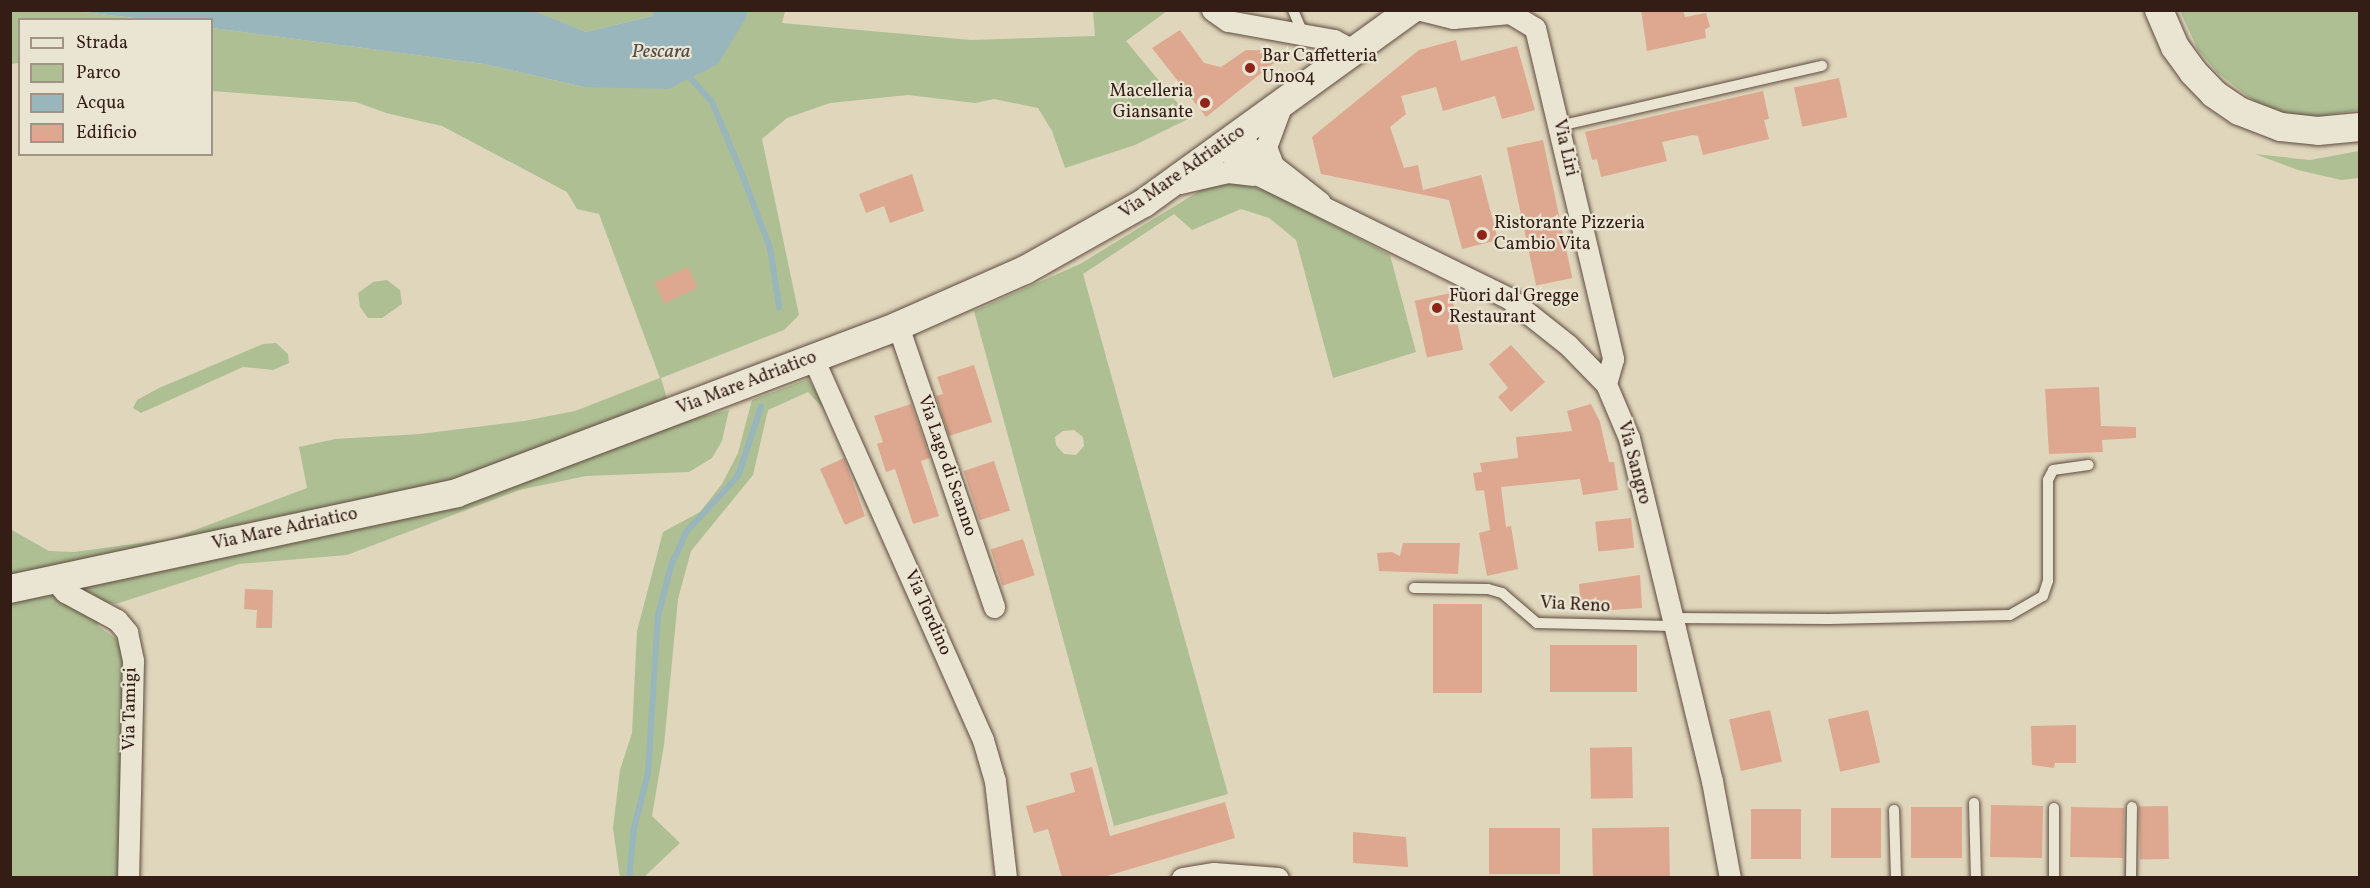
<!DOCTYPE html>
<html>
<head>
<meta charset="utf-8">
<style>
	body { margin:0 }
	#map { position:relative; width:2370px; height:888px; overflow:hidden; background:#dfd6bc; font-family:Vollkorn,serif }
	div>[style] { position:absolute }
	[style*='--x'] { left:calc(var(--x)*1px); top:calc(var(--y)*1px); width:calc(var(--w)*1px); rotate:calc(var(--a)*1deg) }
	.green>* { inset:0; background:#aebf94 }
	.water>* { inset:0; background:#98b6bb }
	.stream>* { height:6px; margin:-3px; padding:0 3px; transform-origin:3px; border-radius:3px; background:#98b6bb }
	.building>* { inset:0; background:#dda88f; transform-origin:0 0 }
	.roads { filter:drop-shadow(0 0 2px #5f4b3e) drop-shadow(0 0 2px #5f4b3e) }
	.lane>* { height:10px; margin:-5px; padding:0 5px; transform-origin:5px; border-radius:5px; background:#eae4d3 }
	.street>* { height:21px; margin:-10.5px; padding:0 10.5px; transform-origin:10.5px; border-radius:10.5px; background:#eae4d3 }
	.secondary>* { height:28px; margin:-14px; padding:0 14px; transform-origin:14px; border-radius:14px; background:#eae4d3 }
	.dots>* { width:16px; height:16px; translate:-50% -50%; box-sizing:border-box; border:3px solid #eae4d3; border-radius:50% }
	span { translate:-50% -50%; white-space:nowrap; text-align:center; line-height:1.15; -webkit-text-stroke:4.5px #eae4d3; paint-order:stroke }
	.poi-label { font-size:18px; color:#341d14 }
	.left { translate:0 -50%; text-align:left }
	.right { translate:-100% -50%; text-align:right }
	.street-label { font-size:18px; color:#341d14 }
	.water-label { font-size:20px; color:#524b46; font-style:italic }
	.frame { position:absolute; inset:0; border:12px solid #341d14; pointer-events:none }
	.legend { position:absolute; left:18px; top:18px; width:195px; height:138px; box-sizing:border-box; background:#eae4d3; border:2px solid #a19487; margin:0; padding:8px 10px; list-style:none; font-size:18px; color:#341d14 }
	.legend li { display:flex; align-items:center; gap:12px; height:30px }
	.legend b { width:30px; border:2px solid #a19487 }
</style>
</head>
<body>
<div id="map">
	<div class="green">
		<div style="clip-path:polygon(11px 11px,75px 11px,143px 19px,20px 20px,19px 63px,11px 64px)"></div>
		<div style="clip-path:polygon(531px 11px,654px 11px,652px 16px,586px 32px)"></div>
		<div style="clip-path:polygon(747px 11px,785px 11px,782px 23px,971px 40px,1095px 36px,1093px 11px,1167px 11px,1126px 41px,1190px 118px,1135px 145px,1065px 168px,1052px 131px,1038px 108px,994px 99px,975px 103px,908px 95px,830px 103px,787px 118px,762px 139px,799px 315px,784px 330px,661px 378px,674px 423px,729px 410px,722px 441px,712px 458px,689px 472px,586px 476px,519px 490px,347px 555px,239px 564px,116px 604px,99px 601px,98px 626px,116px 639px,127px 665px,123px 877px,11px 877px,10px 529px,49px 551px,74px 552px,171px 539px,307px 488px,299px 447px,335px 439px,420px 434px,524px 421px,575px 411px,660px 378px,599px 214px,577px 209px,567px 192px,442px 126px,386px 113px,356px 102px,212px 91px,212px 28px,484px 64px,584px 87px,747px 16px)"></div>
		<div style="clip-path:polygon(2180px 11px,2359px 11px,2359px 110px,2311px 118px,2283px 113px,2254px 101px,2218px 73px,2198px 50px)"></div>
		<div style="clip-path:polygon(2359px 151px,2359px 178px,2341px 180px,2298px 170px,2255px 154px,2310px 160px)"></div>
		<div style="clip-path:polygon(evenodd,1236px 183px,1266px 190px,1390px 255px,1416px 352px,1333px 378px,1296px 240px,1269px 218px,1241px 209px,1192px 230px,1174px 214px,1083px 274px,1228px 794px,1114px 826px,974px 311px,1080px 264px,1206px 187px,1236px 183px,1074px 430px,1083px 437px,1084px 446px,1076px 455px,1064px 454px,1056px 445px,1055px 437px,1063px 431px,1074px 430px)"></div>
		<div style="clip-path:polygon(387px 280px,400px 290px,402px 304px,382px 318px,368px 318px,360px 307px,358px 293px,373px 282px)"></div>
		<div style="clip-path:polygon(276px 343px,288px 354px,289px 363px,273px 370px,243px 367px,141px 413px,133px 408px,137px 400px,159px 388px,263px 344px)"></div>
		<div style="clip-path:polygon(808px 379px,832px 418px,808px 392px,768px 410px,753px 475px,691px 551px,678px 599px,664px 745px,652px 816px,680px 843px,644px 877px,620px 878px,613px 828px,620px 770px,632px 733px,637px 631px,663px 532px,700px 512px,722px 484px,738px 453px,752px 400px)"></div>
	</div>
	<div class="water">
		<div style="clip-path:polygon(531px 10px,586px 32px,652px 16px,654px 11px,747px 11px,747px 16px,718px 64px,668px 89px,584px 87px,484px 64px,212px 28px,212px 20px,143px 19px,75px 11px)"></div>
	</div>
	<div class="stream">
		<div style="--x:685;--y:72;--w:40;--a:48"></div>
		<div style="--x:712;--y:102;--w:83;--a:67.4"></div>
		<div style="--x:744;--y:179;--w:74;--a:69.4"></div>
		<div style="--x:770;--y:248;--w:60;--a:81.3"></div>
		<div style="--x:629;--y:878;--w:50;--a:-84.3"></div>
		<div style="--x:634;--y:828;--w:57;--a:-75.7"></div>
		<div style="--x:648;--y:773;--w:157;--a:-86.4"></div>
		<div style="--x:658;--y:616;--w:52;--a:-75.4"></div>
		<div style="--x:671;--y:566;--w:37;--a:-66"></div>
		<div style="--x:686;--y:532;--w:76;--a:-47.1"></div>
		<div style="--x:738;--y:476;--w:73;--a:-71.6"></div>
	</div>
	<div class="building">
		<div style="clip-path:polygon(1641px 10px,1683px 10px,1685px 17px,1706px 13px,1710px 27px,1705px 29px,1706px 38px,1647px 51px)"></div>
		<div style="clip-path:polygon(1180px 30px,1204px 63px,1221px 67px,1246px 50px,1289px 51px,1206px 117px,1152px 48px)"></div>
		<div style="clip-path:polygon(1456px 40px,1461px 61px,1517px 46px,1535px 110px,1502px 119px,1495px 96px,1443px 111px,1436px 87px,1401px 96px,1406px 114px,1390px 127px,1404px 168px,1418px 165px,1423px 190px,1481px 175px,1498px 240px,1462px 249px,1449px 200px,1321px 174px,1312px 137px,1419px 50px)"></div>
		<div style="left:1839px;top:78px;width:40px;height:46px;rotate:78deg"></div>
		<div style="clip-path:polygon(1763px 91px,1769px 119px,1764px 120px,1769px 139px,1703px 155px,1698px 136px,1693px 135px,1662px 142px,1667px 161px,1601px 177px,1597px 159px,1592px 160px,1585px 132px)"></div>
		<div style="left:1543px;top:140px;width:141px;height:37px;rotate:78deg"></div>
		<div style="clip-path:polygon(912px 174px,924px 211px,890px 223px,884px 206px,866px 213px,859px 194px)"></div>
		<div style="left:688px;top:267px;width:23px;height:37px;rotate:65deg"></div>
		<div style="left:1451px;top:293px;width:58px;height:37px;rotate:78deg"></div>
		<div style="clip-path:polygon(1511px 345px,1545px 382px,1511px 412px,1498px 397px,1508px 388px,1489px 364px)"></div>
		<div style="clip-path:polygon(974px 365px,992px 422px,949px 436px,936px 396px,943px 394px,937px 377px)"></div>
		<div style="clip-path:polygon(2099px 387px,2101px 426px,2136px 427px,2136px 438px,2102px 440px,2103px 452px,2049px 454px,2045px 389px)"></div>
		<div style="clip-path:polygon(911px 404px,930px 458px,921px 461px,939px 516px,913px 524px,895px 469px,886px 472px,877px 444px,883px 442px,874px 416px)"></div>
		<div style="clip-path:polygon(1591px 404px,1600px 422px,1609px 462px,1614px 462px,1618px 490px,1583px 495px,1580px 479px,1501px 487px,1506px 527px,1511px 526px,1518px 569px,1487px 576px,1479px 533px,1490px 530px,1484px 490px,1476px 491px,1473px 473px,1482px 472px,1480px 463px,1518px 458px,1516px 437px,1572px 431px,1567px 411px)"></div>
		<div style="clip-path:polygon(844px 458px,865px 516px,845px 525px,820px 469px)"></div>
		<div style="left:994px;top:461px;width:52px;height:32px;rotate:72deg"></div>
		<div style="left:1631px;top:518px;width:30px;height:36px;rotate:84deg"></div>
		<div style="left:1023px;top:539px;width:38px;height:34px;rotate:72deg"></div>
		<div style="clip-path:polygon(1403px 543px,1460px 543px,1458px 574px,1379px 571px,1377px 553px,1392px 552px,1400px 556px)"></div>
		<div style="clip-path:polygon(1640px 575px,1642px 608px,1581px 612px,1579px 584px)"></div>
		<div style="clip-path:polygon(245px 589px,273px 590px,272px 628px,256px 628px,257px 610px,244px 609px)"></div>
		<div style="left:1433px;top:604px;width:49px;height:89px"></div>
		<div style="left:1550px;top:645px;width:87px;height:47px"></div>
		<div style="left:1770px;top:710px;width:53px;height:42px;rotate:77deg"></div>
		<div style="left:1868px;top:710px;width:54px;height:41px;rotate:77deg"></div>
		<div style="clip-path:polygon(2076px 725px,2076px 763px,2055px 763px,2054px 768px,2032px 765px,2031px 726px)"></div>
		<div style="left:1632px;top:747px;width:51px;height:42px;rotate:89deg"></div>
		<div style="clip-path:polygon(1092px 767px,1110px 836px,1225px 802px,1235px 838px,1100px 878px,1062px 878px,1048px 829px,1034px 833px,1026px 806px,1075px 792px,1070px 773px)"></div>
		<div style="left:1991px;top:805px;width:52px;height:52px;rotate:1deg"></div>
		<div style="left:2168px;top:806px;width:53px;height:29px;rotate:89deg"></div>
		<div style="left:1911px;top:807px;width:51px;height:51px"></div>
		<div style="left:2071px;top:807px;width:53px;height:50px;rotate:1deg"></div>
		<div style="left:1831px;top:808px;width:50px;height:50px"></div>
		<div style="left:1751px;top:809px;width:50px;height:50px"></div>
		<div style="left:1669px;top:827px;width:51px;height:77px;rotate:89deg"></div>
		<div style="left:1560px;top:828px;width:46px;height:71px;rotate:90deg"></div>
		<div style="clip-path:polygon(1353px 832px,1406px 837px,1408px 867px,1353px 863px)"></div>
	</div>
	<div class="roads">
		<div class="lane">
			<div style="--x:1293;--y:10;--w:25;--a:67"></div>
			<div style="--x:1559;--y:126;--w:270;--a:-12.9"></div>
			<div style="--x:1414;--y:588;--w:74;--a:0.8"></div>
			<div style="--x:1488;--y:589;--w:15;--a:16"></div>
			<div style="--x:1502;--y:593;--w:46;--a:40.6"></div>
			<div style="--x:1537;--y:623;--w:136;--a:1.3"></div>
			<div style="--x:1671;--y:618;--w:158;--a:0.4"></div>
			<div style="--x:1829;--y:619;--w:181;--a:-1.3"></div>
			<div style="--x:2010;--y:615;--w:38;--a:-30"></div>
			<div style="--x:2043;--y:596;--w:16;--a:-72"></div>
			<div style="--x:2048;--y:581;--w:101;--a:-90"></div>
			<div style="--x:2048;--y:480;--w:11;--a:-63"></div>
			<div style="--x:2053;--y:470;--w:36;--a:-8"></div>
			<div style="--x:1974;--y:803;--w:75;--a:88.5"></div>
			<div style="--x:2054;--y:808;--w:70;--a:90"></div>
			<div style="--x:1894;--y:810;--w:68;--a:88.3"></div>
			<div style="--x:2131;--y:878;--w:71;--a:-89.2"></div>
		</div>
		<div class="street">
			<div style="--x:1212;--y:10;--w:19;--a:35"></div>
			<div style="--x:1228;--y:21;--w:108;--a:10.2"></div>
			<div style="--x:1334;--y:40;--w:24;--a:28"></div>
			<div style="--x:1421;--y:10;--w:33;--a:14"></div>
			<div style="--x:1453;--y:18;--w:57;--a:-5"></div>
			<div style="--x:1510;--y:13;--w:29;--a:31"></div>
			<div style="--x:1535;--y:28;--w:340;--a:76.7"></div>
			<div style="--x:1613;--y:359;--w:26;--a:106"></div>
			<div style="--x:1273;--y:165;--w:19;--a:-111"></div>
			<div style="--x:1266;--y:147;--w:46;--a:-69.6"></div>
			<div style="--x:1180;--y:183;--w:49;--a:-12.9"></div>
			<div style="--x:1228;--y:172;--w:24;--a:7"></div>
			<div style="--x:1320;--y:202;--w:91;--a:-142.1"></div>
			<div style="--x:1248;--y:146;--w:24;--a:-178"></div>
			<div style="--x:1224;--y:145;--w:26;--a:53"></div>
			<div style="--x:1240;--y:166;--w:301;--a:26.2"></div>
			<div style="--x:1510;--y:299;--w:74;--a:38.4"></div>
			<div style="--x:1568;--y:345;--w:54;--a:45.7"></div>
			<div style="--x:1606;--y:384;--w:59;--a:66.9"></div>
			<div style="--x:1629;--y:438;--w:353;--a:76.4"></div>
			<div style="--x:1712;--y:781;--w:99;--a:79.5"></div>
			<div style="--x:898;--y:326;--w:297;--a:71.1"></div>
			<div style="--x:813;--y:358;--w:418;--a:66"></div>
			<div style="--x:983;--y:740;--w:43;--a:73.7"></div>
			<div style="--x:995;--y:781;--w:98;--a:83.5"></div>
			<div style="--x:54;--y:579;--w:17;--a:50"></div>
			<div style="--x:65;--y:592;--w:59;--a:28.3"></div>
			<div style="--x:117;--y:620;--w:16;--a:50"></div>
			<div style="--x:127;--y:632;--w:30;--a:78"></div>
			<div style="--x:133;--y:661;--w:217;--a:91.3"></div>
			<div style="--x:1182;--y:878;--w:32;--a:-9"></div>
			<div style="--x:1214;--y:873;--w:64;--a:4.5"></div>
		</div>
		<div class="secondary">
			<div style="--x:2159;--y:10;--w:40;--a:66.6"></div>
			<div style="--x:2175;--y:47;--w:31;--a:54"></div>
			<div style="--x:2193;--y:72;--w:30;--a:46"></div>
			<div style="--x:2214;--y:94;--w:30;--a:34"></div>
			<div style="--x:2239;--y:111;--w:45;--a:20.9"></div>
			<div style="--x:2281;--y:127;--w:37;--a:6"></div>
			<div style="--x:2318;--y:131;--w:42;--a:-5.4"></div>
			<div style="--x:10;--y:589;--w:457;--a:-12.1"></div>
			<div style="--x:457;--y:493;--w:472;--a:-20.7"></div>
			<div style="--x:898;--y:326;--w:139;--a:-23.8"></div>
			<div style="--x:1025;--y:270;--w:137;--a:-29.4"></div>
			<div style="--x:1144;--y:203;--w:329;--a:-35.9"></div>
		</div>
	</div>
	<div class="dots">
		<div style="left:1250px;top:68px;background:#8f2418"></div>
		<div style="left:1205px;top:103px;background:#8f2418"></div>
		<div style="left:1482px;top:235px;background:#8f2418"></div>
		<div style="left:1437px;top:308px;background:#8f2418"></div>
	</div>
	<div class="poi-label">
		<span class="left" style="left:1262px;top:68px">Bar Caffetteria<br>Uno04</span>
		<span class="right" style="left:1193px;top:103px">Macelleria<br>Giansante</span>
		<span class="left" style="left:1494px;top:235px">Ristorante Pizzeria<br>Cambio Vita</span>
		<span class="left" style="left:1449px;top:308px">Fuori dal Gregge<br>Restaurant</span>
	</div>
	<div class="street-label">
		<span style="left:1564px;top:148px;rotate:77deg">Via Liri</span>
		<span style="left:1183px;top:173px;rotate:-35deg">Via Mare Adriatico</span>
		<span style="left:747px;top:384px;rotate:-21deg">Via Mare Adriatico</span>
		<span style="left:1633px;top:463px;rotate:75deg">Via Sangro</span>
		<span style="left:946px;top:466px;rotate:71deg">Via Lago di Scanno</span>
		<span style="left:285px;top:530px;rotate:-12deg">Via Mare Adriatico</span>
		<span style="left:1575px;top:606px;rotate:3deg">Via Reno</span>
		<span style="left:927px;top:613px;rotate:66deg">Via Tordino</span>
		<span style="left:131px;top:709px;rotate:-89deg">Via Tamigi</span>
	</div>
	<div class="water-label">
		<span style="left:661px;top:52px">Pescara</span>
	</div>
	<div class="frame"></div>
	<ul class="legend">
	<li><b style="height:8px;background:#eae4d3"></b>Strada</li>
	<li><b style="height:16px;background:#aebf94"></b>Parco</li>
	<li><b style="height:16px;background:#98b6bb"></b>Acqua</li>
	<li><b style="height:16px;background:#dda88f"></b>Edificio</li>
	</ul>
</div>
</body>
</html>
